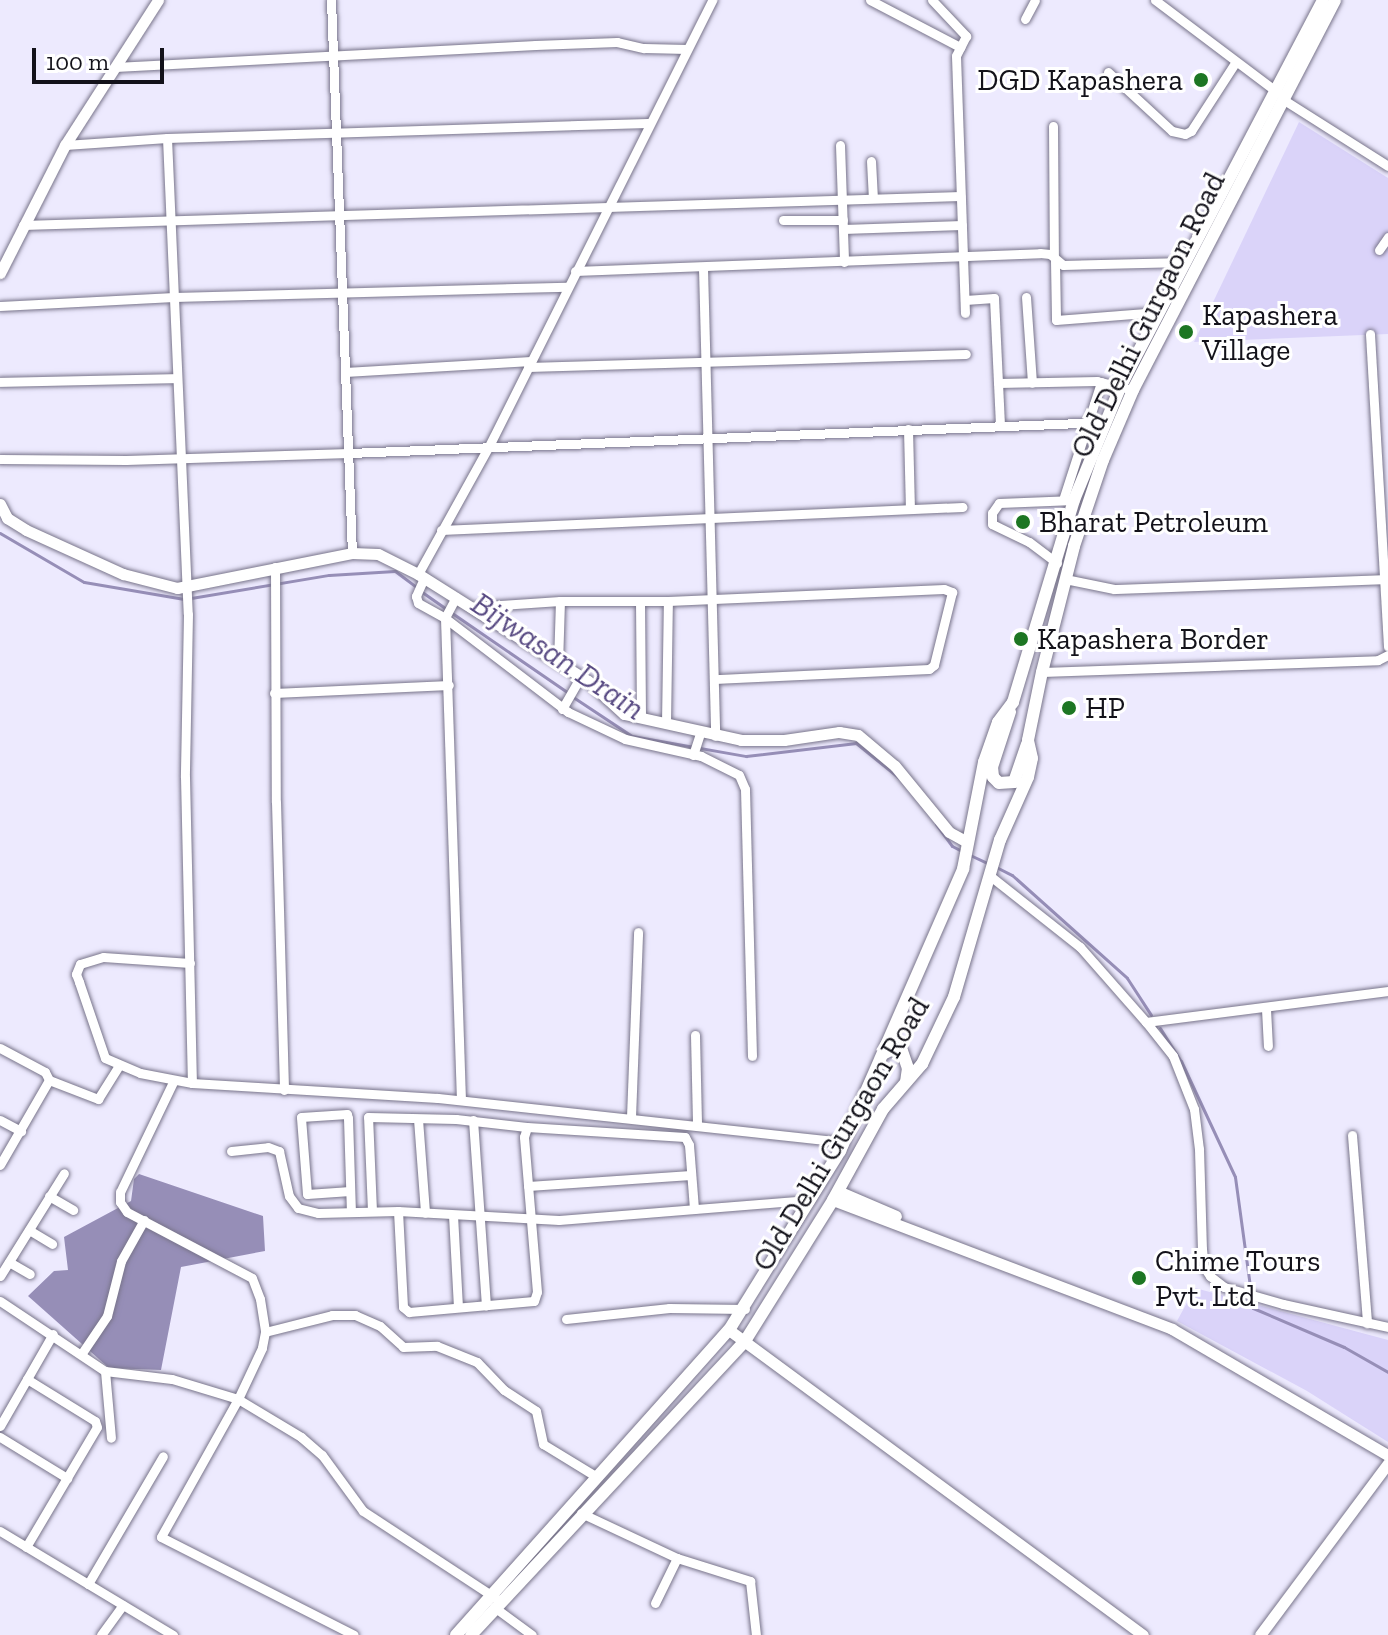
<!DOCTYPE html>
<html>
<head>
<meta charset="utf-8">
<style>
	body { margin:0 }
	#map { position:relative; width:1388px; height:1635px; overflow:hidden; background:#edeafe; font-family:"Zilla Slab",serif }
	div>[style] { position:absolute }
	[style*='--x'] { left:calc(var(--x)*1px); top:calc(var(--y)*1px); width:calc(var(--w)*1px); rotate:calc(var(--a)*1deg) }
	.green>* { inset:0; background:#dad3f9 }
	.water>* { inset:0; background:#968eb7 }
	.stream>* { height:3px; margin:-1.5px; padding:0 1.5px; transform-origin:1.5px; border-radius:1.5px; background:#968eb7 }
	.roads { filter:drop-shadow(0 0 2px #78748a) drop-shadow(0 0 2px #78748a) }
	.minor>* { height:9px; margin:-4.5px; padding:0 4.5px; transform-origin:4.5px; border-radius:4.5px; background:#fff }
	.tertiary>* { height:11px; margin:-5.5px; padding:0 5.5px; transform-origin:5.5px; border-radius:5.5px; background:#fff }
	.secondary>* { height:12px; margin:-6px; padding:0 6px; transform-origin:6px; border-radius:6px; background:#fff }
	.dots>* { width:22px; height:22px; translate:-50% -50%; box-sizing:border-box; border:4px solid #fff; border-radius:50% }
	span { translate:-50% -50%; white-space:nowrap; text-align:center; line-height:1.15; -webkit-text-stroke:6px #fff; paint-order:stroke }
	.poi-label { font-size:30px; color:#13121a }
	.right { translate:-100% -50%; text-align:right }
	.left { translate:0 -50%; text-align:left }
	.street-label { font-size:30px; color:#13121a }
	.water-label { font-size:32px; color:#594b83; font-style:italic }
	.scale { position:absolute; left:32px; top:48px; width:132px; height:36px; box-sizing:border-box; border:4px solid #13121a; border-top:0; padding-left:10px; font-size:24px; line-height:28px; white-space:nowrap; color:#13121a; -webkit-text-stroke:6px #fff; paint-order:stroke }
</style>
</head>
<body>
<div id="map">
	<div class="green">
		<div style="clip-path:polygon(1299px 122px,1388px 178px,1388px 334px,1194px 342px)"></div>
		<div style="clip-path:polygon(1195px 1288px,1388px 1340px,1388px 1442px,1307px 1391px,1177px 1321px)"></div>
	</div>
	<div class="water">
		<div style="clip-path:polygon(139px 1174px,263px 1216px,265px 1251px,181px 1267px,161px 1370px,109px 1368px,28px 1296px,54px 1271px,68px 1270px,64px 1237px,131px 1201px,134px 1179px)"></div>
	</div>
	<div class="stream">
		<div style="--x:0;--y:533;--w:97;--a:30.3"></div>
		<div style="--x:84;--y:582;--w:100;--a:9.7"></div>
		<div style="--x:422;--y:592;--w:28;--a:35"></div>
		<div style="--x:191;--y:598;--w:140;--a:-9.5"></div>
		<div style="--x:329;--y:575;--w:66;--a:-3.5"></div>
		<div style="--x:395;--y:571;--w:26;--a:37"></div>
		<div style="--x:452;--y:613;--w:140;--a:34.5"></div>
		<div style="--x:573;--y:697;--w:71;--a:33.5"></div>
		<div style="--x:632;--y:736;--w:116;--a:10"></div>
		<div style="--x:746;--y:756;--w:111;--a:-6.7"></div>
		<div style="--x:856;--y:743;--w:55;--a:39.1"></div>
		<div style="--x:936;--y:824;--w:27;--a:54"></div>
		<div style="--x:952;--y:846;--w:13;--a:27"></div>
		<div style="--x:970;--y:855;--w:21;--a:25"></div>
		<div style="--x:996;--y:867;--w:18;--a:27"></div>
		<div style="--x:1012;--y:875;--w:154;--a:41.8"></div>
		<div style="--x:1127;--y:978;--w:44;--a:57"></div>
		<div style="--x:1160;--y:1028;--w:39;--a:58"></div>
		<div style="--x:1181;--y:1061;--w:128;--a:65"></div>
		<div style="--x:1235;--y:1177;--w:111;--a:82.2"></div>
		<div style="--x:1252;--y:1302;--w:6;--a:81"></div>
		<div style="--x:1253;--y:1308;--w:99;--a:23.2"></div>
		<div style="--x:1344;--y:1347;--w:51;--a:29.6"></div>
	</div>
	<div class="roads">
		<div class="minor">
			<div style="--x:331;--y:0;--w:553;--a:87.83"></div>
			<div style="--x:870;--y:0;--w:102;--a:27.6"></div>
			<div style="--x:932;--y:0;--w:50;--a:46.6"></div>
			<div style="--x:966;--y:36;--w:22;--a:117"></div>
			<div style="--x:956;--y:56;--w:257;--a:88"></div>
			<div style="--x:1155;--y:0;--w:153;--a:37"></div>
			<div style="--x:1025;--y:19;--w:21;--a:-62"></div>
			<div style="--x:115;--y:67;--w:421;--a:-3"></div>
			<div style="--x:535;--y:45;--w:82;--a:-2.1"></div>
			<div style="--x:617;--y:42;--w:28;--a:13"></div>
			<div style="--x:644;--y:48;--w:43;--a:1.3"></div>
			<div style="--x:1108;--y:72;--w:87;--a:42.7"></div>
			<div style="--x:1172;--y:131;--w:13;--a:13"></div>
			<div style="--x:1185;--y:134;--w:7;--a:-27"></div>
			<div style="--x:1191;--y:131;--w:81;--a:-57.1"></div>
			<div style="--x:1284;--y:100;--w:123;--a:32.4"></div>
			<div style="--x:1053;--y:126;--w:130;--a:89.6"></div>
			<div style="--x:167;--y:138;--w:476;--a:87.5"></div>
			<div style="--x:188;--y:614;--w:163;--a:91.1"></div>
			<div style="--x:185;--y:777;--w:306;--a:88.7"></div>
			<div style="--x:65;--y:145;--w:102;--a:-3.9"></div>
			<div style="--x:167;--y:138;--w:481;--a:-1.8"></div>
			<div style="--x:840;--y:145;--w:117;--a:88"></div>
			<div style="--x:871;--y:161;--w:35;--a:87"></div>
			<div style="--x:783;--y:220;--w:60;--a:0"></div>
			<div style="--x:23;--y:225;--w:938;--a:-1.77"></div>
			<div style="--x:843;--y:229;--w:119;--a:-1.9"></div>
			<div style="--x:1379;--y:250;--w:16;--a:-55"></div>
			<div style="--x:1055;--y:261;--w:59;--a:89"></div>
			<div style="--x:1056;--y:320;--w:103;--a:-4.4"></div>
			<div style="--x:703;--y:268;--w:468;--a:88.5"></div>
			<div style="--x:575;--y:271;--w:465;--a:-2.2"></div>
			<div style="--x:1040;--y:253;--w:10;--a:6"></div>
			<div style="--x:1050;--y:254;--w:17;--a:40"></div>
			<div style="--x:1063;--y:265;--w:122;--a:-1.4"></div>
			<div style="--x:1026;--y:297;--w:86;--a:86"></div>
			<div style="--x:965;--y:300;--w:29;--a:-4"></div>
			<div style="--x:994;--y:298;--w:128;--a:87.3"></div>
			<div style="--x:0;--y:306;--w:174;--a:-3"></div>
			<div style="--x:174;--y:297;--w:393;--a:-1.5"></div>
			<div style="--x:1370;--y:334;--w:313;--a:86.7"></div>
			<div style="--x:528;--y:367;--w:438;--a:-1.7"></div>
			<div style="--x:345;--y:372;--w:186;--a:-3.4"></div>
			<div style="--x:0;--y:382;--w:177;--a:-1.3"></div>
			<div style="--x:998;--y:383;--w:99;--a:-1.2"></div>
			<div style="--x:1097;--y:381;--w:30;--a:14"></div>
			<div style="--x:908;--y:429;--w:80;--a:88.6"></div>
			<div style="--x:0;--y:459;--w:126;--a:0.5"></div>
			<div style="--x:126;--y:460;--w:223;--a:-1.8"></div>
			<div style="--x:349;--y:453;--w:758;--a:-2.35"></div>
			<div style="--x:1063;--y:500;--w:124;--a:-72.1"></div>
			<div style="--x:441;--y:530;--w:522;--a:-2.53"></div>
			<div style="--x:1057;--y:563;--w:35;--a:-143"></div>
			<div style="--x:1029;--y:542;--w:41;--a:-154.1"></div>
			<div style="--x:992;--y:524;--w:11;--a:-90"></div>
			<div style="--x:992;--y:513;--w:12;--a:-55"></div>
			<div style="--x:999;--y:503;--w:75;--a:-2.3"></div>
			<div style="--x:275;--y:567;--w:235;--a:89.8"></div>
			<div style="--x:276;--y:802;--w:288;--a:88.4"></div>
			<div style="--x:418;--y:574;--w:146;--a:-61"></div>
			<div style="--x:489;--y:446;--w:499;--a:-63.4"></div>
			<div style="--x:424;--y:578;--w:20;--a:114"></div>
			<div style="--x:416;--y:596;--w:7;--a:74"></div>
			<div style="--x:418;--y:603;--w:31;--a:29"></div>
			<div style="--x:445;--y:618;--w:155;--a:37.4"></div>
			<div style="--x:568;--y:712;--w:63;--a:25.3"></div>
			<div style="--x:625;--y:739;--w:78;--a:12.6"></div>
			<div style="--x:701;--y:756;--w:42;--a:26.6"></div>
			<div style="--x:739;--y:775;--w:15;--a:67"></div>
			<div style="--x:745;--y:789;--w:267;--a:88.5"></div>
			<div style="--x:1065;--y:579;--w:50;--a:11.5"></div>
			<div style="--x:1114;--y:589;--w:270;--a:-2.1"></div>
			<div style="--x:456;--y:597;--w:24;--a:118"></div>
			<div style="--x:445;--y:618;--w:482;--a:88.1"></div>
			<div style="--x:640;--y:601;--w:116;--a:89.5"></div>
			<div style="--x:471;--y:607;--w:89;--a:-3.9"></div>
			<div style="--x:560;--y:601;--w:108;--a:0"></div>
			<div style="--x:668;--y:601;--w:276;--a:-2.5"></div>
			<div style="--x:944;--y:589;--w:9;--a:21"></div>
			<div style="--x:952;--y:592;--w:75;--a:103.9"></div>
			<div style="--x:934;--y:665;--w:6;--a:141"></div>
			<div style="--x:929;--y:669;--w:215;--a:177.3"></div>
			<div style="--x:558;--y:664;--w:63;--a:-88.2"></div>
			<div style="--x:1042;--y:672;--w:336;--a:-2"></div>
			<div style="--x:1378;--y:660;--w:11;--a:-27"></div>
			<div style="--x:274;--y:693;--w:175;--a:-2.6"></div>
			<div style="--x:562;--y:709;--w:38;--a:-60"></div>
			<div style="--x:666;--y:723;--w:122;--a:-89.1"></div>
			<div style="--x:693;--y:755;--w:22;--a:-72"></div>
			<div style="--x:989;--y:875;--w:116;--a:38.4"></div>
			<div style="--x:1080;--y:947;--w:100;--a:48.7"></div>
			<div style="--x:1146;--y:1022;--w:244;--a:-7.3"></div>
			<div style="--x:190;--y:963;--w:87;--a:-176.1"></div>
			<div style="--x:103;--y:957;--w:24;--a:163"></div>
			<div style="--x:80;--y:964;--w:11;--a:112"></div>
			<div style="--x:76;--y:974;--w:9;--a:69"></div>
			<div style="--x:79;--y:982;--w:80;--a:71.1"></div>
			<div style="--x:105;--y:1058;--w:38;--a:23"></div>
			<div style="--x:140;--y:1073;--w:53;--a:10.9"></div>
			<div style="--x:192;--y:1083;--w:246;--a:3.5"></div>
			<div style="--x:438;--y:1098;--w:408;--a:6.2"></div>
			<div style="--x:1266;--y:1009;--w:37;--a:87"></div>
			<div style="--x:1146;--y:1022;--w:43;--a:51.5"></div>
			<div style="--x:1173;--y:1056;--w:57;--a:68.4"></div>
			<div style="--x:1194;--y:1109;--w:40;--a:82.9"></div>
			<div style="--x:1199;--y:1149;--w:100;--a:88.3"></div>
			<div style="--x:1202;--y:1249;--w:18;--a:84"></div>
			<div style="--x:1204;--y:1267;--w:11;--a:56"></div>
			<div style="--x:1210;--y:1276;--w:18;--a:38"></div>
			<div style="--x:1224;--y:1287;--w:61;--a:16.1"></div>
			<div style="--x:1283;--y:1304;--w:107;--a:12.4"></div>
			<div style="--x:695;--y:1035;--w:89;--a:88.7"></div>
			<div style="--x:0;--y:1048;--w:51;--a:28.1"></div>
			<div style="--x:45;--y:1072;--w:9;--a:63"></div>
			<div style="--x:49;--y:1080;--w:98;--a:120"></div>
			<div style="--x:49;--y:1080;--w:53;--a:21.2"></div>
			<div style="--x:98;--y:1099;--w:40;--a:-58"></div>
			<div style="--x:174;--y:1080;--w:124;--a:115.7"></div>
			<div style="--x:120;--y:1192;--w:10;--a:90"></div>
			<div style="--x:120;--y:1202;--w:12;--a:55"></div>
			<div style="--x:127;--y:1212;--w:141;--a:27.8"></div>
			<div style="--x:252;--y:1278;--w:22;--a:69"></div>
			<div style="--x:260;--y:1299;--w:33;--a:81"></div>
			<div style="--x:265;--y:1332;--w:16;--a:101"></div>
			<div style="--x:262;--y:1348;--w:56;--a:115.2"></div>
			<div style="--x:238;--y:1399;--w:158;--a:119.2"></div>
			<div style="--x:161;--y:1537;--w:216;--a:26.9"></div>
			<div style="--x:631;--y:1117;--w:185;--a:-87.8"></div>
			<div style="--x:418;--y:1119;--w:94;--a:85.7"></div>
			<div style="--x:0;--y:1120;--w:24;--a:28"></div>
			<div style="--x:473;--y:1120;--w:186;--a:86"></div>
			<div style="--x:1352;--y:1135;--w:189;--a:85.4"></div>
			<div style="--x:231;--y:1151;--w:37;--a:-6"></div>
			<div style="--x:268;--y:1147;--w:12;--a:20"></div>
			<div style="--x:279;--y:1151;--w:46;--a:77.5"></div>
			<div style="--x:289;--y:1196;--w:15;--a:53"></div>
			<div style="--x:298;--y:1208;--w:21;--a:14"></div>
			<div style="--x:318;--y:1213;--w:80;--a:-1.4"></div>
			<div style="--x:398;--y:1211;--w:161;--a:3.2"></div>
			<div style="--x:559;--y:1220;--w:251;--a:-4.6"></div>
			<div style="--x:528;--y:1186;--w:163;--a:-3.9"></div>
			<div style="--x:350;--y:1191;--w:43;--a:176"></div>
			<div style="--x:307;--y:1194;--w:77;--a:-94.5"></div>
			<div style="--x:301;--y:1117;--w:46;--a:-3.7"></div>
			<div style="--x:347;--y:1114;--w:4;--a:76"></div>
			<div style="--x:348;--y:1118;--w:94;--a:88.2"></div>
			<div style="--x:49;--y:1196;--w:28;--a:30"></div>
			<div style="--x:372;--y:1211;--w:94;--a:-92.4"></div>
			<div style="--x:368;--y:1117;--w:88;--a:1.3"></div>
			<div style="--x:456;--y:1119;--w:71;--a:6.4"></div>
			<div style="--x:398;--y:1211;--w:96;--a:87"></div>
			<div style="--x:403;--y:1307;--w:8;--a:40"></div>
			<div style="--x:409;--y:1312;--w:125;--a:-5"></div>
			<div style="--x:534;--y:1301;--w:9;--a:-72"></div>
			<div style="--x:537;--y:1292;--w:156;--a:-94.8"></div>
			<div style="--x:524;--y:1137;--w:10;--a:-73"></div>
			<div style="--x:527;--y:1127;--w:158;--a:3.6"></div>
			<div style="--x:685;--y:1137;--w:9;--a:63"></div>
			<div style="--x:689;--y:1145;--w:64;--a:85.5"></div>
			<div style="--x:453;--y:1215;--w:92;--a:86.9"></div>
			<div style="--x:29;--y:1230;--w:27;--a:31"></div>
			<div style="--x:9;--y:1262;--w:24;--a:30"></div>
			<div style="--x:0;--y:1276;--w:121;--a:-58.1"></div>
			<div style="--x:0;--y:1301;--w:126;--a:33.7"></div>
			<div style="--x:105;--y:1371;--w:67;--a:6.8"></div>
			<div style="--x:172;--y:1379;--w:69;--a:16.9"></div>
			<div style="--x:238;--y:1399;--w:74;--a:31.1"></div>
			<div style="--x:301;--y:1437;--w:28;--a:41"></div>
			<div style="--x:322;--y:1455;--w:69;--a:53.8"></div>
			<div style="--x:363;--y:1511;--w:160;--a:33.3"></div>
			<div style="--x:566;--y:1319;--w:104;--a:-6.1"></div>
			<div style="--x:669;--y:1308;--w:76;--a:0.8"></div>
			<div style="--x:265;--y:1332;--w:69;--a:-14.2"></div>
			<div style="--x:332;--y:1315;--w:23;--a:0"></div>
			<div style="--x:355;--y:1315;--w:27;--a:24"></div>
			<div style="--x:380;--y:1326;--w:31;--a:42"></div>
			<div style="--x:403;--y:1347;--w:34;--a:-2"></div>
			<div style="--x:437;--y:1346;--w:43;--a:21.8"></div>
			<div style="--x:477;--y:1362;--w:39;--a:46"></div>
			<div style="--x:504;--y:1390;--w:38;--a:33"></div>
			<div style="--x:536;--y:1411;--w:34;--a:78"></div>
			<div style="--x:543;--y:1444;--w:63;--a:31.4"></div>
			<div style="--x:82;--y:1353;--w:45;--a:-56"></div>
			<div style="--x:107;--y:1316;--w:57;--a:-75.7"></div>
			<div style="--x:121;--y:1261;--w:47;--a:-60.7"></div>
			<div style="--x:105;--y:1371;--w:67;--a:84.9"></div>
			<div style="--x:0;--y:1426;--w:106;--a:-60.1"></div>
			<div style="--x:0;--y:1437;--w:79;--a:31.5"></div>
			<div style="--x:581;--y:1513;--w:106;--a:25.1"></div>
			<div style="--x:677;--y:1558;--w:77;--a:17.5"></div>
			<div style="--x:750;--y:1581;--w:54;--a:83.7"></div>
			<div style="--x:0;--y:1531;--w:202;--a:31"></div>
			<div style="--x:26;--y:1547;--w:139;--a:-59.4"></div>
			<div style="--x:97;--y:1427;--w:6;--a:-108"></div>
			<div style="--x:95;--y:1421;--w:80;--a:-148.3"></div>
			<div style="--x:88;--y:1584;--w:148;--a:-59.6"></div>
			<div style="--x:655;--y:1603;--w:50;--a:-63.9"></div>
			<div style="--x:494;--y:1607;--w:47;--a:36.4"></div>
			<div style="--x:101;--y:1635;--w:37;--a:-54"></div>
		</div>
		<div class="tertiary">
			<div style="--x:0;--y:273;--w:144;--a:-63.1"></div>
			<div style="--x:65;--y:145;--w:172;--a:-57.3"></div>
			<div style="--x:0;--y:504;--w:16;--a:63"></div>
			<div style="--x:7;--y:518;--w:22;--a:32"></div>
			<div style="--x:26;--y:530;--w:107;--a:24.4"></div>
			<div style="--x:123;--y:574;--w:56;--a:14.5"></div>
			<div style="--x:177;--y:588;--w:178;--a:-11.3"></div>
			<div style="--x:352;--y:553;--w:26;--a:2"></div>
			<div style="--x:378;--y:554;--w:45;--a:26.6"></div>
			<div style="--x:418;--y:574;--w:201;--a:32.2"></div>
			<div style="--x:588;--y:681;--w:49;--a:42.5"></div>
			<div style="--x:624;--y:714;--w:120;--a:12.5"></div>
			<div style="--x:741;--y:740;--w:43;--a:0"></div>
			<div style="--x:784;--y:740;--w:56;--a:-8.3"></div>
			<div style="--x:839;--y:732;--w:19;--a:9"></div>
			<div style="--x:858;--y:735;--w:48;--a:40"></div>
			<div style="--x:895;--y:766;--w:85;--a:50.7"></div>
			<div style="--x:949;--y:832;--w:21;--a:29"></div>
			<div style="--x:838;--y:1191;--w:63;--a:23.3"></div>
			<div style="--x:833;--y:1200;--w:363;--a:20.8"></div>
			<div style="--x:1172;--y:1329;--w:250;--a:30.3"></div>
			<div style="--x:729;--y:1330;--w:514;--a:36.38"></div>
			<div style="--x:1260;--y:1635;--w:214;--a:-53.3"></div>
		</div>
		<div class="secondary">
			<div style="--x:1010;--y:712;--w:58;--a:108.1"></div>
			<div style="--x:992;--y:767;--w:10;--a:84"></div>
			<div style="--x:993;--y:777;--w:8;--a:45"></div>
			<div style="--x:999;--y:783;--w:15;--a:-4"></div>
			<div style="--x:1014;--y:782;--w:40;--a:-71.1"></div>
			<div style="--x:883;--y:1054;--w:11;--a:-27"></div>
			<div style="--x:893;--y:1049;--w:9;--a:13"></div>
			<div style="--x:902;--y:1051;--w:18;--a:71"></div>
			<div style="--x:908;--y:1068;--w:14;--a:98"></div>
			<div style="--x:456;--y:1635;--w:409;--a:-48.2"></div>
			<div style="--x:729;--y:1330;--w:211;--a:-58.2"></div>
			<div style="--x:840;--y:1151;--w:308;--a:-66.4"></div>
			<div style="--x:963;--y:869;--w:109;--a:-78.9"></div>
			<div style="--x:984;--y:762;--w:42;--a:-70.7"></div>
			<div style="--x:998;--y:722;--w:25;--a:-53"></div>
			<div style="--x:1013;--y:702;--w:211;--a:-73.2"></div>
			<div style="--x:1074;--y:500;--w:126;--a:-67.7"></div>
			<div style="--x:1122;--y:383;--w:433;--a:-62.3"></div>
			<div style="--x:471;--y:1635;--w:402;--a:-47"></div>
			<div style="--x:745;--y:1341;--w:166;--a:-58"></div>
			<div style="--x:833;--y:1200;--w:104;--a:-61.2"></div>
			<div style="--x:883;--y:1109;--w:60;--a:-49.1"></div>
			<div style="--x:922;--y:1064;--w:74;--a:-64.5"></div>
			<div style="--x:954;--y:997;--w:164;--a:-73.7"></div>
			<div style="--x:1000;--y:840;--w:69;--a:-66"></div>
			<div style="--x:1028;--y:777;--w:19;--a:-78"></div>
			<div style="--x:1032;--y:758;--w:18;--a:-103"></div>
			<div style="--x:1028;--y:740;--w:69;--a:-78.4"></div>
			<div style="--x:1042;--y:672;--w:130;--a:-75.7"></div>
			<div style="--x:1074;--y:546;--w:91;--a:-71.4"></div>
			<div style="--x:1103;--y:460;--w:76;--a:-66.8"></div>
			<div style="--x:1133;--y:390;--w:439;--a:-62.6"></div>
		</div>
	</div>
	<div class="dots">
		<div style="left:1201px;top:80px;background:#1d7623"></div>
		<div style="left:1186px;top:332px;background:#1d7623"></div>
		<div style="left:1023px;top:522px;background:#1d7623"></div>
		<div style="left:1021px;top:639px;background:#1d7623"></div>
		<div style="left:1069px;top:708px;background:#1d7623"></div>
		<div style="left:1139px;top:1278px;background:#1d7623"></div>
	</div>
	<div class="poi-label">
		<span class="right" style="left:1183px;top:80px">DGD Kapashera</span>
		<span class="left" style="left:1202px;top:332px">Kapashera<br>Village</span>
		<span class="left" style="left:1039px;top:522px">Bharat Petroleum</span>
		<span class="left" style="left:1037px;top:639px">Kapashera Border</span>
		<span class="left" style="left:1085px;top:708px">HP</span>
		<span class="left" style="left:1155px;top:1278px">Chime Tours<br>Pvt. Ltd</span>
	</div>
	<div class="street-label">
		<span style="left:1148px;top:315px;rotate:-64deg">Old Delhi Gurgaon Road</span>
		<span style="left:841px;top:1134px;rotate:-59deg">Old Delhi Gurgaon Road</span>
	</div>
	<div class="water-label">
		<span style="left:558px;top:656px;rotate:34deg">Bijwasan Drain</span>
	</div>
	<div class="scale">100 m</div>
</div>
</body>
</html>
